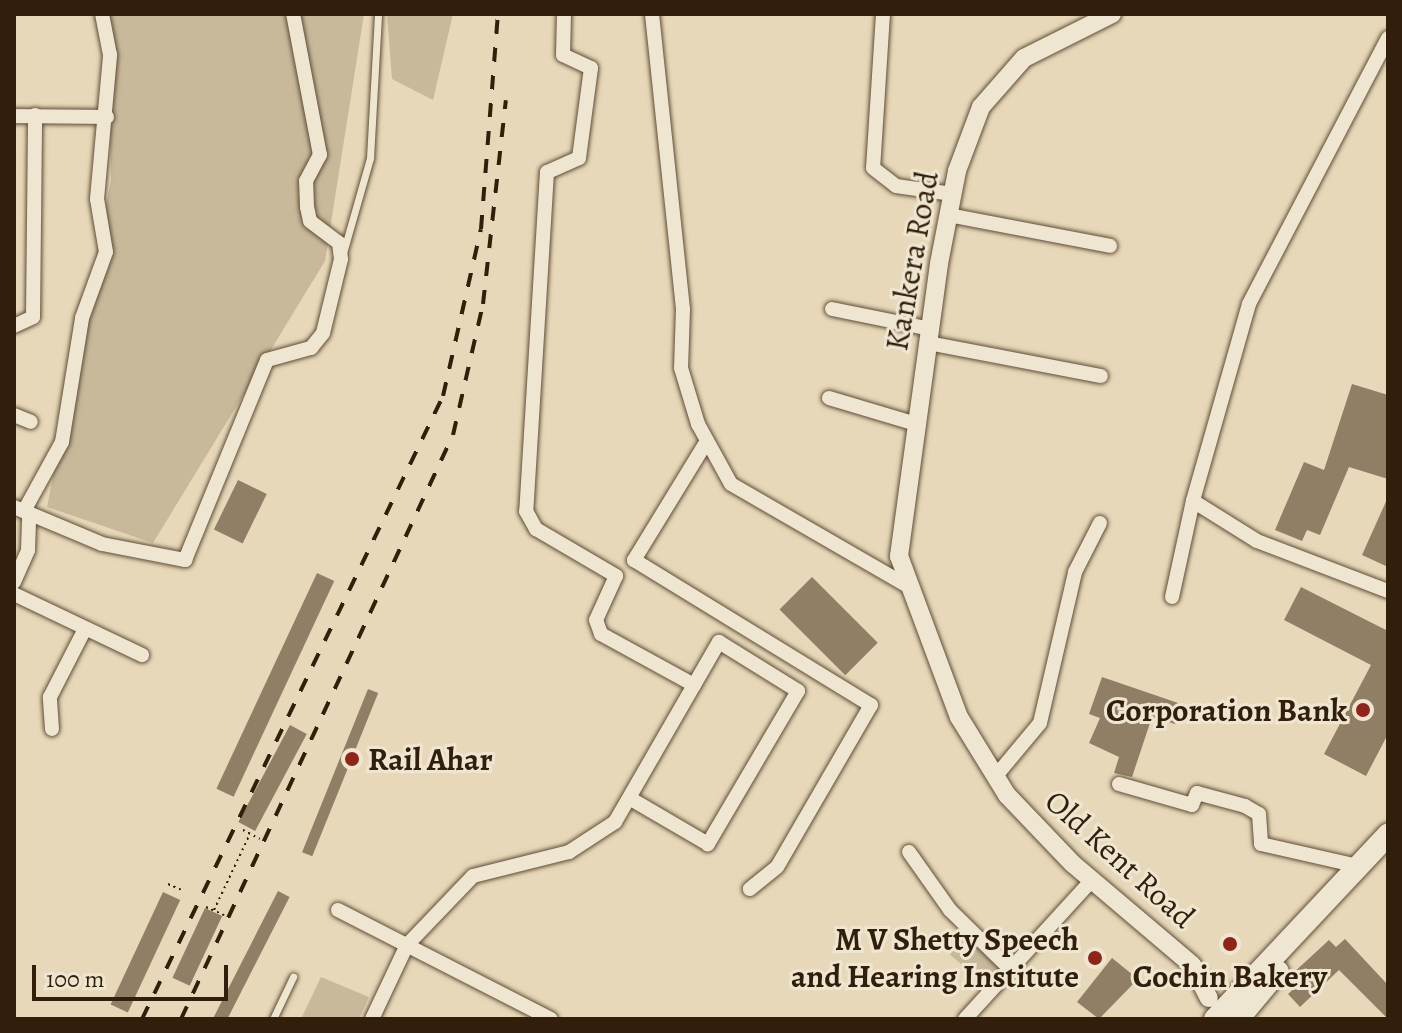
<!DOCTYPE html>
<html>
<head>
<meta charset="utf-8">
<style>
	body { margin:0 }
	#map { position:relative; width:1402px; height:1033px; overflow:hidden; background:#e7d8b9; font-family:Alegreya,serif }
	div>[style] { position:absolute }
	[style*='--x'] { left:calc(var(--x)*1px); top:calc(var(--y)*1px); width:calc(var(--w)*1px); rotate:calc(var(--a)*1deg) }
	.green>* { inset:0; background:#c8b99b; transform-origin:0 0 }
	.building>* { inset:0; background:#907f65; transform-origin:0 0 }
	.path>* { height:2px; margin-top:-1px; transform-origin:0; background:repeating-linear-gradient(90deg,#321f0b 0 2px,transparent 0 6px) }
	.roads { filter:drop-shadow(0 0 2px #5f4d36) drop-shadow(0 0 2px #5f4d36) }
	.service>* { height:7px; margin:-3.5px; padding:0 3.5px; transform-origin:3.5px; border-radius:3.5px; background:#efe6d2 }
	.minor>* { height:14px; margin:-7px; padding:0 7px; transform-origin:7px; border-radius:7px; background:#efe6d2 }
	.tertiary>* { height:18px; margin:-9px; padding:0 9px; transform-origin:9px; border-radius:9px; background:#efe6d2 }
	.secondary>* { height:22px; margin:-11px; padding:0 11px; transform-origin:11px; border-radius:11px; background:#efe6d2 }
	.rail>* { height:4px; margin-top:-2px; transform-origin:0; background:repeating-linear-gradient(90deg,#321f0b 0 14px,transparent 0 28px) }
	.dots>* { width:22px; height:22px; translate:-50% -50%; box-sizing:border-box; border:4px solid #efe6d2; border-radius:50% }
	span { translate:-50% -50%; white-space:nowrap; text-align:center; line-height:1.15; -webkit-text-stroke:6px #efe6d2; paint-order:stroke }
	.street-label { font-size:32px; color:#321f0b }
	.poi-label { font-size:32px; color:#321f0b; font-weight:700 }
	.right { translate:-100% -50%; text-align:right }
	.left { translate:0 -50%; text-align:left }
	.frame { position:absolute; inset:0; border:16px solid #321f0b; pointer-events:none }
	.scale { position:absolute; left:32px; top:965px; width:196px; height:36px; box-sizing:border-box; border:4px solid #321f0b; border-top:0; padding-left:10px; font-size:24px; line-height:28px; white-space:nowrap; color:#321f0b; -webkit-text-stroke:6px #efe6d2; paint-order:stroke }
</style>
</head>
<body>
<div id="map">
	<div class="green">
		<div style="clip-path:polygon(108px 14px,364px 14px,325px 261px,153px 543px,47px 507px,111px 180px)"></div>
		<div style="clip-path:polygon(387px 14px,453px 14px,433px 100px,392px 79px)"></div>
		<div style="left:967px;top:935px;width:46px;height:26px;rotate:41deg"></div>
		<div style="clip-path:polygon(321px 977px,369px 997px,359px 1019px,301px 1019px)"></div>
	</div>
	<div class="building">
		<div style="clip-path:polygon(1352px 384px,1388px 395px,1388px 479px,1349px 467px,1320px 535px,1307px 530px,1302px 541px,1275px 530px,1304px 462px,1324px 470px)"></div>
		<div style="left:238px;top:480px;width:32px;height:55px;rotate:26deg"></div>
		<div style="clip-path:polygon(1388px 497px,1388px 567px,1362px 555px)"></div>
		<div style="left:317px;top:573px;width:19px;height:238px;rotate:25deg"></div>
		<div style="left:812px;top:577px;width:93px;height:46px;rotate:45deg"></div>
		<div style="clip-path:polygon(1301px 587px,1388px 631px,1388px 734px,1366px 776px,1324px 754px,1371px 665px,1284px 620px)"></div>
		<div style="clip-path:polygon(1102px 677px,1181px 704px,1175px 724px,1152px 717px,1132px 777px,1114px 773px,1119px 757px,1089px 743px,1100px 718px,1089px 714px)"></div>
		<div style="left:368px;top:689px;width:11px;height:176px;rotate:22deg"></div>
		<div style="left:290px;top:725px;width:19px;height:110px;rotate:28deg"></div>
		<div style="left:278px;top:891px;width:13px;height:142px;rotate:27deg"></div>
		<div style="left:163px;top:892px;width:19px;height:124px;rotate:25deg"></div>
		<div style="left:205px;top:908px;width:19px;height:77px;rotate:25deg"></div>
		<div style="clip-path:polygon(1345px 939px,1388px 985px,1388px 1019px,1339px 970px,1300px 1007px,1288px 994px,1298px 985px,1291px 975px,1329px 940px,1336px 947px)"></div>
		<div style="clip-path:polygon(1112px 958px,1138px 979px,1099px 1019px,1077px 1002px)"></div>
	</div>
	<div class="path">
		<div style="--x:243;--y:830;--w:19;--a:28"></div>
		<div style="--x:168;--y:884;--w:17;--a:24"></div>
		<div style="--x:206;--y:907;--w:20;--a:24"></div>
		<div style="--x:214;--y:910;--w:84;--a:-64.7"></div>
	</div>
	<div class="roads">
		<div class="service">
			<div style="--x:343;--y:253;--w:99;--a:-74.1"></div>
			<div style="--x:370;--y:158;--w:144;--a:-86.8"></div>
			<div style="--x:273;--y:1019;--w:47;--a:-64.5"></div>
		</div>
		<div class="minor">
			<div style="--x:564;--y:14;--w:41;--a:91.4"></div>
			<div style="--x:563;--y:55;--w:31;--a:25"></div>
			<div style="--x:591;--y:68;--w:91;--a:97.6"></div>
			<div style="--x:579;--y:158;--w:35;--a:156"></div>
			<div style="--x:547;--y:172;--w:340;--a:93.5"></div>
			<div style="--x:526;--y:511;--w:21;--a:61"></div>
			<div style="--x:536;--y:529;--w:93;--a:30.4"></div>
			<div style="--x:616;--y:576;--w:48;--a:114.4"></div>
			<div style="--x:596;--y:620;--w:15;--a:70"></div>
			<div style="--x:601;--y:634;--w:106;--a:28.7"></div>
			<div style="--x:652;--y:14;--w:297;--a:84"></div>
			<div style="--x:683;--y:309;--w:59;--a:91.9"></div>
			<div style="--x:681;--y:368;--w:59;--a:73.1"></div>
			<div style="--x:698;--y:424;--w:68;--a:61.2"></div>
			<div style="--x:731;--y:484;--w:210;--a:30"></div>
			<div style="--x:883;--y:14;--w:154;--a:93.7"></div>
			<div style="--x:873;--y:168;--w:29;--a:38"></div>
			<div style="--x:896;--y:186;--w:57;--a:8.1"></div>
			<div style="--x:1388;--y:38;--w:300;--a:117.6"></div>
			<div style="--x:1249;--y:304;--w:205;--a:105.9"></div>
			<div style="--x:1193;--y:501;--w:75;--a:32"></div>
			<div style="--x:1257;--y:541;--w:140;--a:20.9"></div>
			<div style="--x:14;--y:116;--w:93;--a:0.6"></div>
			<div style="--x:948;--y:215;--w:165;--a:10.8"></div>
			<div style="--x:832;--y:309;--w:100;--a:11.5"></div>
			<div style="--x:14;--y:326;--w:21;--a:-25"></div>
			<div style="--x:33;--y:317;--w:202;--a:-89.4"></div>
			<div style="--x:928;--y:343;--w:176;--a:10.8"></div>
			<div style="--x:829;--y:398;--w:91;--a:16.6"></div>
			<div style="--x:14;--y:415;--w:18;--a:22"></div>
			<div style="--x:707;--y:441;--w:140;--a:121.5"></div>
			<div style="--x:634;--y:560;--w:278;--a:31.5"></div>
			<div style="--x:871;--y:705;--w:187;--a:120.1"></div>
			<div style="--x:777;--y:867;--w:35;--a:141"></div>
			<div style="--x:14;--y:507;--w:95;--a:22.8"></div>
			<div style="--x:102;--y:544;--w:85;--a:10.9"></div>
			<div style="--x:185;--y:560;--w:216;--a:-67.7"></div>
			<div style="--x:267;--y:360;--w:46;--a:-15.3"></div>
			<div style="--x:311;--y:348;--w:19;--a:-51"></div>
			<div style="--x:323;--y:333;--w:76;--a:-76.3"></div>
			<div style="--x:341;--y:259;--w:16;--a:-97"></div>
			<div style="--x:339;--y:243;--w:36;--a:-143"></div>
			<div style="--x:310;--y:221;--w:14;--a:-102"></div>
			<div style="--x:307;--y:207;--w:26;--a:-92"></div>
			<div style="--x:306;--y:181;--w:30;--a:-62"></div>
			<div style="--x:320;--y:155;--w:144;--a:-100.8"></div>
			<div style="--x:24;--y:511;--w:79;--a:-61.2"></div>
			<div style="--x:62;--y:442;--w:126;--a:-80.8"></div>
			<div style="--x:82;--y:318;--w:70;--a:-70"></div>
			<div style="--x:106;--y:252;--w:54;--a:-99.6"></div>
			<div style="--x:97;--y:199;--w:145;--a:-84.8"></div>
			<div style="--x:110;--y:55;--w:42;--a:-101"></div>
			<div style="--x:14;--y:582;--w:35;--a:-66"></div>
			<div style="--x:28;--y:550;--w:37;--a:-88"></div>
			<div style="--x:14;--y:594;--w:142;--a:25.5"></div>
			<div style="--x:1172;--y:597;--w:98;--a:-77.7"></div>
			<div style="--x:52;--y:729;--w:32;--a:-94"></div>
			<div style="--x:50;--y:697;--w:76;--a:-62.8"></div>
			<div style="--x:995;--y:777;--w:70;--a:-50.2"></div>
			<div style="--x:1040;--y:723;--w:155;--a:-76.9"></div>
			<div style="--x:1075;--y:572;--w:55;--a:-63"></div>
			<div style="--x:1119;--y:784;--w:76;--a:16"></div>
			<div style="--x:1192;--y:805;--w:13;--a:-67"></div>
			<div style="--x:1197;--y:793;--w:50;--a:15.2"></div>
			<div style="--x:1245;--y:806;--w:16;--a:30"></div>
			<div style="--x:1259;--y:814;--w:30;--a:86"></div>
			<div style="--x:1261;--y:844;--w:104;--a:12.8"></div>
			<div style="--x:909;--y:852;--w:71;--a:54.7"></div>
			<div style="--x:950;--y:910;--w:84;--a:44.5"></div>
			<div style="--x:338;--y:910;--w:239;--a:27.1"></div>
			<div style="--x:372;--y:1019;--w:82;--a:-64.7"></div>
			<div style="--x:407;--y:945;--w:95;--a:-46.3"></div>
			<div style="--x:473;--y:876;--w:99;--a:-14"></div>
			<div style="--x:569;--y:852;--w:55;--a:-33.1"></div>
			<div style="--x:615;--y:822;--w:208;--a:-60"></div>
			<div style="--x:719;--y:642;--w:93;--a:31.8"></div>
			<div style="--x:798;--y:691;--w:178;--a:120.5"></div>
			<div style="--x:708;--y:844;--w:89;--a:-149.7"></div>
			<div style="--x:965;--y:1019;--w:188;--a:-47.6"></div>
		</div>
		<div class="tertiary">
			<div style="--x:1112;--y:14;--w:98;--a:153.4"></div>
			<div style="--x:1024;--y:58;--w:65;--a:131.3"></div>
			<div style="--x:981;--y:107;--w:68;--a:110.6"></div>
			<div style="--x:957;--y:171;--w:95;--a:101"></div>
			<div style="--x:939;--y:264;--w:295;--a:97.8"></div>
			<div style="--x:899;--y:556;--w:172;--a:69.6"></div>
			<div style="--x:959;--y:717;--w:92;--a:58.4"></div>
			<div style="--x:1007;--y:795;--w:95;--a:46.3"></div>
			<div style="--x:1073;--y:864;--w:156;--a:40.3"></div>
			<div style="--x:1192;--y:965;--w:37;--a:63"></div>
		</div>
		<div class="secondary">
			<div style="--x:1215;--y:1019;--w:253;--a:-46.8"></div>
			<div style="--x:1238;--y:1019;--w:62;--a:-50.2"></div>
		</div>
	</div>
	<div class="rail">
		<div style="--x:142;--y:1019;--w:692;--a:-64.21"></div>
		<div style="--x:443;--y:396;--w:171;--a:-77.2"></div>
		<div style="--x:481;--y:229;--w:216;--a:-85.5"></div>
		<div style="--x:181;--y:1019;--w:644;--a:-65.03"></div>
		<div style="--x:453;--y:435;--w:134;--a:-77.1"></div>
		<div style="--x:483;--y:304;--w:205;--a:-83.6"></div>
	</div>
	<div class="dots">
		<div style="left:1363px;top:710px;background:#8f2418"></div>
		<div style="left:352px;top:759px;background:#8f2418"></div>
		<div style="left:1230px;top:944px;background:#8f2418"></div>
		<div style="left:1095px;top:958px;background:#8f2418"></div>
	</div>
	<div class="street-label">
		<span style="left:912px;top:261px;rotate:-80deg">Kankera Road</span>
		<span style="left:1120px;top:859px;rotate:42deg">Old Kent Road</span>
	</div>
	<div class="poi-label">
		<span class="right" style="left:1347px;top:710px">Corporation Bank</span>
		<span class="left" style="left:368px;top:759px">Rail Ahar</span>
		<span class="right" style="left:1079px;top:958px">M V Shetty Speech<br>and Hearing Institute</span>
		<span style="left:1230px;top:976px">Cochin Bakery</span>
	</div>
	<div class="frame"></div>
	<div class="scale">100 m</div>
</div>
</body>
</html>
